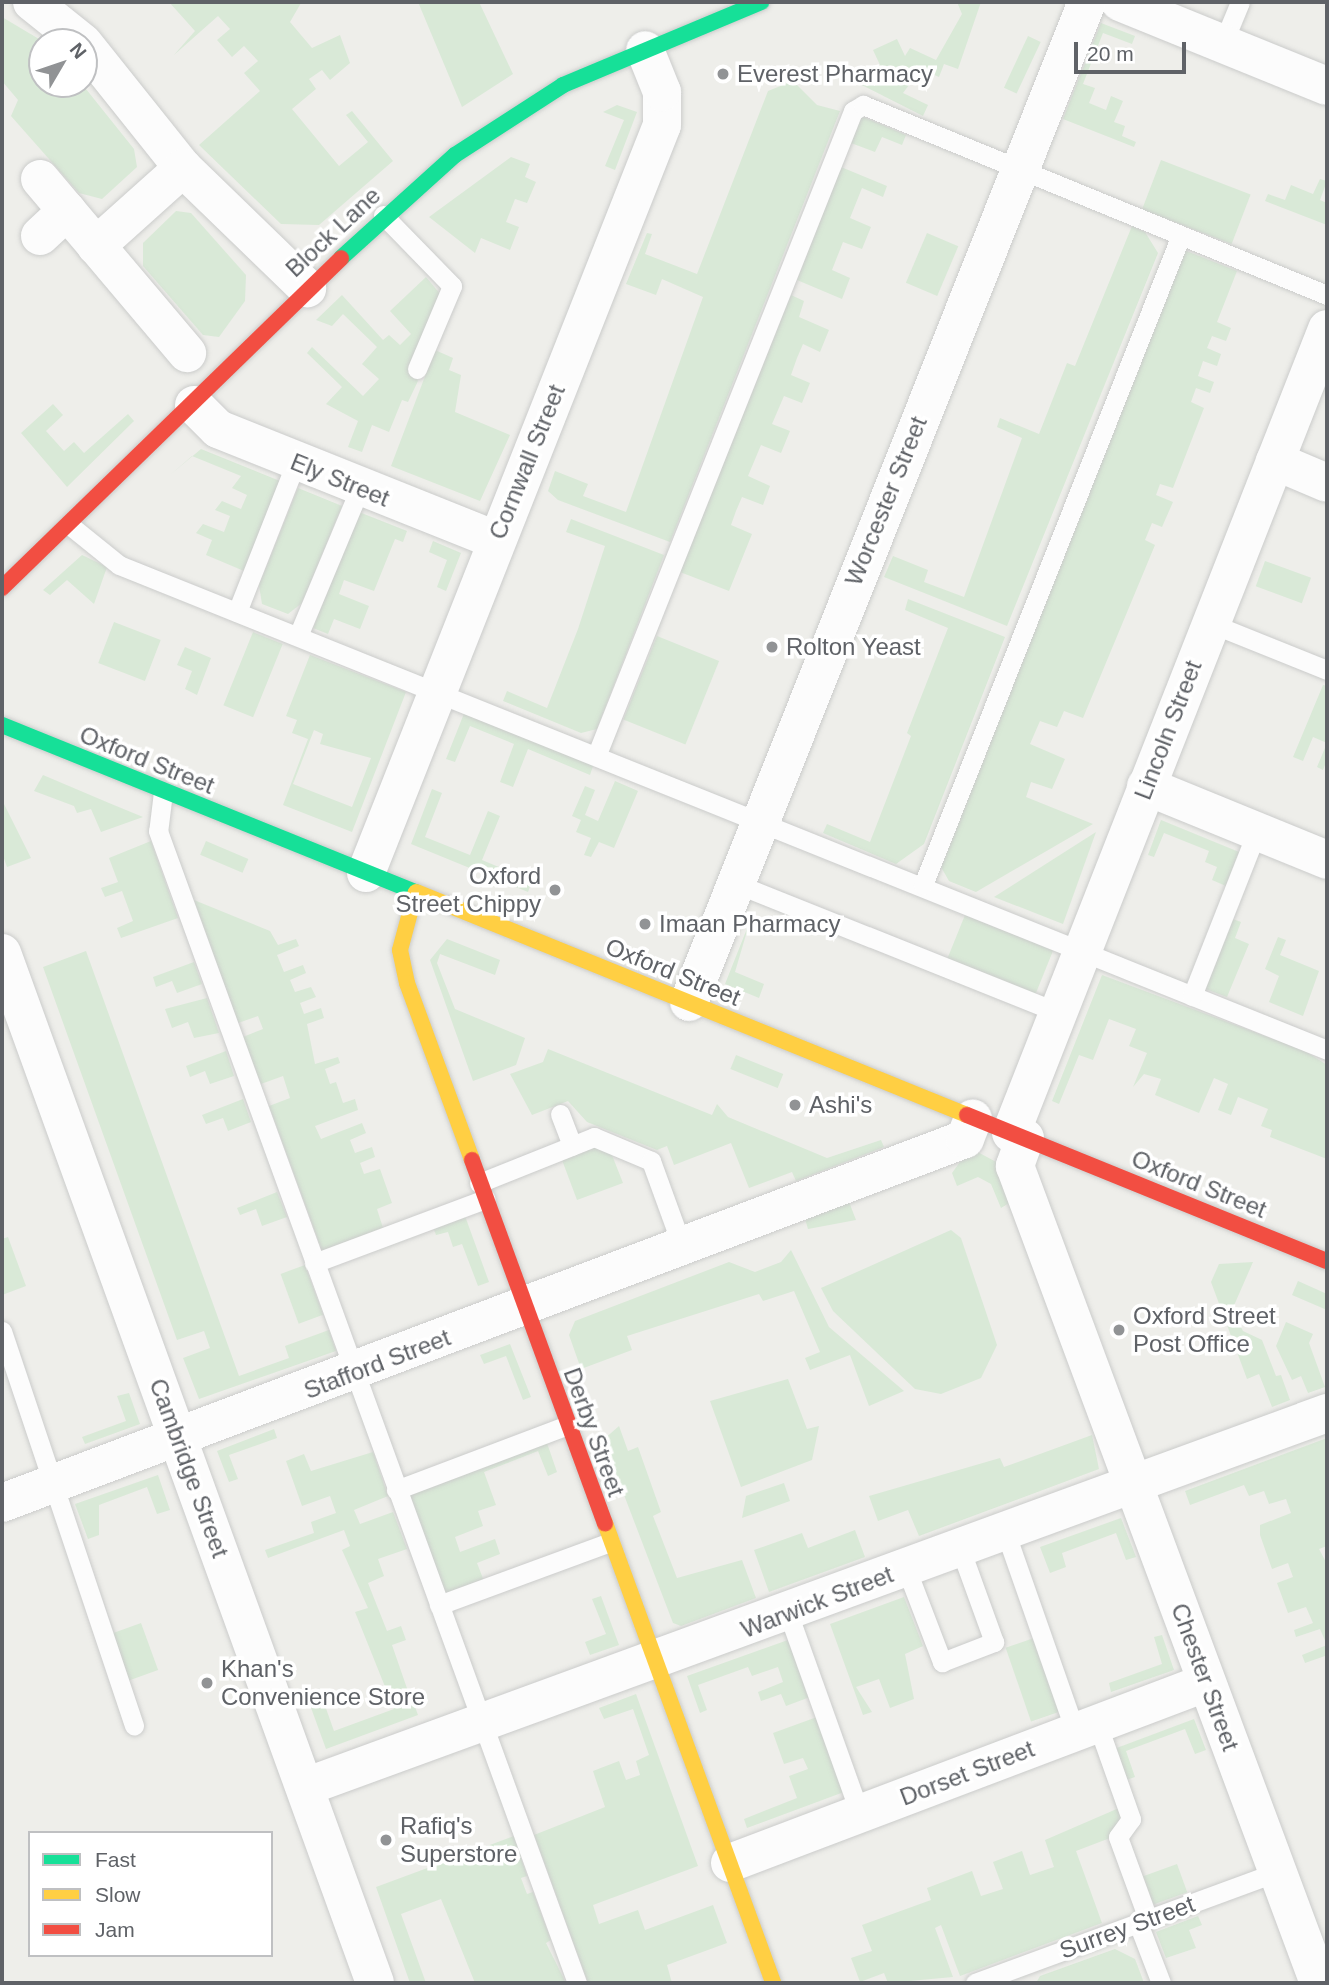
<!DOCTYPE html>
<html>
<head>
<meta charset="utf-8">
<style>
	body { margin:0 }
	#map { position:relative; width:1329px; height:1985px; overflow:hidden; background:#eeeeea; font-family:Helvetica,sans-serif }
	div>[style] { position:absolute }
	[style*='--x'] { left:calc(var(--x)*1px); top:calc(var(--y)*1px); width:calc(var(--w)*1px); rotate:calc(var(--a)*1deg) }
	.green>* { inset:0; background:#d9e9d7; transform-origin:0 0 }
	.roads { filter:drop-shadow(0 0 2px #cbcccb) drop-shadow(0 0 2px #cbcccb) }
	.lane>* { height:19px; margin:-9.5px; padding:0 9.5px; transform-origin:9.5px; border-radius:9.5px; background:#fcfcfc }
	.street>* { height:38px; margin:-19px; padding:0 19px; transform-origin:19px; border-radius:19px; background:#fcfcfc }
	.fast>* { height:16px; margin:-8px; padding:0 8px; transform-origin:8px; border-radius:8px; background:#16e098 }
	.slow>* { height:16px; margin:-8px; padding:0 8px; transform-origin:8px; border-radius:8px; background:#ffcf43 }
	.jam>* { height:16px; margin:-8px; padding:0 8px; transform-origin:8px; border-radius:8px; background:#f24e42 }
	.dots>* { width:19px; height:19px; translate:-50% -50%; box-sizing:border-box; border:4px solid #fff; border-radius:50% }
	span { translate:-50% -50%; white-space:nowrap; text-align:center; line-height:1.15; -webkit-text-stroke:7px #fff; paint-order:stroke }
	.poi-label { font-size:24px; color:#5f6267 }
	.left { translate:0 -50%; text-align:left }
	.right { translate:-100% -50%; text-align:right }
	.street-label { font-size:24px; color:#5f6267 }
	.frame { position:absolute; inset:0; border:4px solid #5f6267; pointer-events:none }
	.legend { position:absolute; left:28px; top:1831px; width:245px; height:126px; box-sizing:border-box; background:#fff; border:2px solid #bfc0c2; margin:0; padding:9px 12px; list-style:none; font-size:21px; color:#5f6267 }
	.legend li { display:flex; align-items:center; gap:14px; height:35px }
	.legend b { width:35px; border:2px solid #bfc0c2 }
	.north { position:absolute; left:28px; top:28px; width:70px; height:70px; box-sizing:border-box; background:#fff; border:2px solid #bfc0c2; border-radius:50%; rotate:51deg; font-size:19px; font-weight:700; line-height:28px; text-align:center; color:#5f6267 }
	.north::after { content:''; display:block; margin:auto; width:24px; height:32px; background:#919395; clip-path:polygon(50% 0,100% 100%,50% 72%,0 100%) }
	.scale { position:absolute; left:1074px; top:42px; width:112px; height:32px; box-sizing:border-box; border:4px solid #5f6267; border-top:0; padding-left:9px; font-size:21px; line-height:24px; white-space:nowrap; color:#5f6267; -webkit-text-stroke:5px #fff; paint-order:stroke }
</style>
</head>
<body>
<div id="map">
	<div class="green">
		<div style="clip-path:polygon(169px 2px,301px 3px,290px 22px,312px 48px,340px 35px,350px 63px,330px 80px,322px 70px,309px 79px,316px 89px,292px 109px,339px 166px,368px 142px,346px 115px,352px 111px,393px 161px,319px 225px,281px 224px,199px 145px,260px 91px,244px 73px,258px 61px,244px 46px,232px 57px,217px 40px,230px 29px,218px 16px,174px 55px,195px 31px)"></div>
		<div style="clip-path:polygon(418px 2px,479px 2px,513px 74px,462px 107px)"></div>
		<div style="clip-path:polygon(957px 2px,981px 2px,958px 69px,944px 64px,939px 77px,921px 69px,903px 93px,928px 105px,923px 116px,850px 79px,880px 65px,873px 50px,897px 39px,905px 56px,910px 48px,936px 60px,962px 14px)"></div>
		<div style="clip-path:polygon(2px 17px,44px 42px,42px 84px,82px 84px,134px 149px,137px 167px,102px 199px,79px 193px,11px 116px,18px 100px,2px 81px)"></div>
		<div style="clip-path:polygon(1101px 23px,1135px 36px,1132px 44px,1103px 33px,1083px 84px,1095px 88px,1089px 103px,1106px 110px,1111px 96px,1123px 101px,1114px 122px,1125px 126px,1122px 136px,1136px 142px,1134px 147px,1063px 119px)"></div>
		<div style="left:1028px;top:36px;width:14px;height:57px;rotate:25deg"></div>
		<div style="clip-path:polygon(793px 81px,817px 105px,840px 111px,670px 542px,558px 500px,548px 491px,555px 471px,588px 484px,583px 496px,626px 512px,703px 297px,662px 279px,656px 295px,626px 284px,647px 233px,652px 234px,645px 254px,697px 274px,768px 91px)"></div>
		<div style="clip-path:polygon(617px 105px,637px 112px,615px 170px,605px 166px,624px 120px,603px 112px)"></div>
		<div style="clip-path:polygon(861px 116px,906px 135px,902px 145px,882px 137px,875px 152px,851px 143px)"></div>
		<div style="clip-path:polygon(511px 157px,530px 164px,525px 177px,536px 182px,527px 203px,515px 199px,506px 222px,519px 227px,510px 250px,481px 238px,475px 253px,429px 217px)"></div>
		<div style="left:1161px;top:160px;width:96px;height:53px;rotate:21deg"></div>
		<div style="clip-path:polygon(841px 167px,887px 186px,883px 197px,862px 188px,850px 218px,871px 227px,862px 249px,843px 242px,832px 270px,850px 278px,842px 299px,797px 280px)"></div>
		<div style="clip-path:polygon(1320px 179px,1327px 181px,1320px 200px,1327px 203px,1327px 225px,1265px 201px,1268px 194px,1285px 200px,1291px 185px,1313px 194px)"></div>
		<div style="clip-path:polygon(176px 211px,191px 213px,246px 275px,245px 301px,219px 337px,203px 335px,143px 266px,143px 243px)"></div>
		<div style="clip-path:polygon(1132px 226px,1145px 232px,1158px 253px,1007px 626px,884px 577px,893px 556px,928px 570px,924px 582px,964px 597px,1022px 438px,997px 427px,1000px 418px,1039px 434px,1067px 363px,1075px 366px)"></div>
		<div style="left:927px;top:233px;width:34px;height:54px;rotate:23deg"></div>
		<div style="clip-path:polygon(1184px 250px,1237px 271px,1217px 322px,1231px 328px,1226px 341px,1212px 336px,1207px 348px,1221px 354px,1217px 366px,1203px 361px,1198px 376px,1214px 382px,1210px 393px,1196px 388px,1191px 402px,1204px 408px,1173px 488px,1160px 484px,1156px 495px,1173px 502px,1162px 527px,1152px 523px,1145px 540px,1155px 545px,1083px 718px,1064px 711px,1057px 727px,1040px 721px,1030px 744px,1065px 759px,1052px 789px,1031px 782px,1026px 797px,1093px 824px,976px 892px,949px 881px,941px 867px)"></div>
		<div style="clip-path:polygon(426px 277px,441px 295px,411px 365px,418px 381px,408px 402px,402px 400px,389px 432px,372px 425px,362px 452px,348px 447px,358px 421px,326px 404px,342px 387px,307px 353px,312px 347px,363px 396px,379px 379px,362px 364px,377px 347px,343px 314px,332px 326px,316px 320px,342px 295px,383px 340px,389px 335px,400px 345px,411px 334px,390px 311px)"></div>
		<div style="clip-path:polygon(791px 295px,804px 301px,799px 317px,829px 330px,820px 352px,803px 344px,797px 358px,791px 375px,810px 383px,802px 403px,784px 396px,772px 424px,790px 431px,781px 453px,761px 445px,748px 476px,770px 486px,763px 505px,742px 497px,736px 511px,731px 525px,752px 534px,729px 591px,680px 572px)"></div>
		<div style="clip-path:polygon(435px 350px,453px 358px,449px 370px,461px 375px,455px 412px,510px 435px,480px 501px,391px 466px)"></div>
		<div style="clip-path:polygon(53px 404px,63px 415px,46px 431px,64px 451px,74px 442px,84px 453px,128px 414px,134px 421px,67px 487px,21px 433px)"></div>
		<div style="clip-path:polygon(201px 449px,280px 481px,244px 571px,206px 555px,212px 540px,196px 533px,203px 524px,224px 532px,230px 516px,215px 510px,222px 501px,241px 509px,247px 495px,232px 488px,241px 476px,192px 456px,170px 475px)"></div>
		<div style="clip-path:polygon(298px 488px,342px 506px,302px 603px,288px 614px,262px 604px,259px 585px)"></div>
		<div style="clip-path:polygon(359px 512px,407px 531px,403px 542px,395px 539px,374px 591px,344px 580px,339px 594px,369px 606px,360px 629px,334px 619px,328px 634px,313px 628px)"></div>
		<div style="clip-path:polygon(571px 519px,664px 555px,597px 729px,581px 733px,503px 701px,507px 691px,547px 708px,578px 629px,605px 546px,566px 532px)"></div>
		<div style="clip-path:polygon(433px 541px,461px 553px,446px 591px,437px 587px,447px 560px,429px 552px)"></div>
		<div style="clip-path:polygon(82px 555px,107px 567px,94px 604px,67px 580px,50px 595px,43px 590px)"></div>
		<div style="left:1265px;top:561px;width:49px;height:27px;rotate:20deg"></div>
		<div style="clip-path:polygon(908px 599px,1005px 637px,924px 844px,896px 864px,823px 833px,827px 824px,870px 842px,911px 736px,907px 733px,948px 628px,905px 610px)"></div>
		<div style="left:114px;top:622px;width:50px;height:44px;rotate:21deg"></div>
		<div style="left:253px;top:632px;width:32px;height:79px;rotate:22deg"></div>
		<div style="left:657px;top:636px;width:67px;height:90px;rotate:22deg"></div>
		<div style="clip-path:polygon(185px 647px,211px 658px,197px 695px,185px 689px,192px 671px,177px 665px)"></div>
		<div style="clip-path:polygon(evenodd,310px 655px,406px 692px,352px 832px,283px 805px,308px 739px,292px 733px,297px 720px,286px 716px,310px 655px,314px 730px,323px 734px,320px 744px,371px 758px,352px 807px,293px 784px,314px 730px)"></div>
		<div style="clip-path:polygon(1323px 685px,1327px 686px,1327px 760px,1323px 770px,1317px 767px,1327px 743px,1313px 737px,1303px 761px,1293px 757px)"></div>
		<div style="clip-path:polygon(465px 711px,594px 763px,590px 775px,528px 749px,513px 787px,500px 782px,514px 744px,470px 726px,455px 762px,446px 759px)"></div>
		<div style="clip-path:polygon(43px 775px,109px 803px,143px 817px,101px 832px,91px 809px,77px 813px,74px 806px,34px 791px)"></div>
		<div style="clip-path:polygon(615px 781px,638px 791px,614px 848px,599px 842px,591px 857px,584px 855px,591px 838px,576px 832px,581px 820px,572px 816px,585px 786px,595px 790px,585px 815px,598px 821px)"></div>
		<div style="clip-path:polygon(432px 789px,442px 793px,425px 837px,470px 855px,488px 811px,500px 816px,482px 860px,532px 881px,528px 892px,411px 844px)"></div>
		<div style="clip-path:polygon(3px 802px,31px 858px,7px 867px,2px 853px)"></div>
		<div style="clip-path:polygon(1161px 820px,1239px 852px,1226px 886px,1212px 880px,1217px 867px,1205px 862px,1209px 851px,1164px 833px,1154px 857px,1148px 855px)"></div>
		<div style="clip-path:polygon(1096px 832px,1063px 924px,994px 897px)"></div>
		<div style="clip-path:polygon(151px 841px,178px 918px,121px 938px,117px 928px,133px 921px,122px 891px,105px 897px,101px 888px,118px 882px,109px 858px)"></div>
		<div style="left:206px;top:841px;width:46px;height:15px;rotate:23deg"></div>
		<div style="clip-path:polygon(194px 900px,270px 931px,278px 945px,296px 939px,299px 946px,277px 955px,284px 972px,303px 965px,306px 973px,290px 980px,295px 992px,311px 987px,316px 997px,300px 1003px,304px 1014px,321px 1008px,324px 1018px,307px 1024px,315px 1064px,338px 1057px,340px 1063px,325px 1069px,330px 1084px,336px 1082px,343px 1103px,355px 1099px,358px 1110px,315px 1126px,321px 1139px,362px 1123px,366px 1133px,350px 1140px,355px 1153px,372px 1147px,375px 1157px,360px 1163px,364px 1174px,380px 1169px,392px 1203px,377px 1209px,383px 1228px,322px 1251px,269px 1106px,290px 1098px,283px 1076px,261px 1084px,243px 1037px,263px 1029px,258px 1016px,238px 1023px)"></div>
		<div style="left:965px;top:915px;width:95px;height:47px;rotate:22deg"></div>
		<div style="clip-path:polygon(1230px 918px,1241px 922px,1235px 938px,1249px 944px,1227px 997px,1203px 988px)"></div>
		<div style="clip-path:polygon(750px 921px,735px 972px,764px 984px,759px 998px,725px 984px)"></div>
		<div style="clip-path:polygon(1278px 937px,1286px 940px,1280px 955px,1319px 971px,1303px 1016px,1269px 1002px,1279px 976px,1265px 969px)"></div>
		<div style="clip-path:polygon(447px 939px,500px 960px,495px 975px,440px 954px,437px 963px,455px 1009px,525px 1038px,516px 1065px,473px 1081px,430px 960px)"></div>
		<div style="clip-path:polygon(86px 951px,239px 1376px,289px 1358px,285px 1346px,329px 1330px,336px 1351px,199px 1399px,183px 1358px,210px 1348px,204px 1331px,177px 1340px,43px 967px)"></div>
		<div style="clip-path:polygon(194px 962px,202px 984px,177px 993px,172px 981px,156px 987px,153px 977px)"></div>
		<div style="clip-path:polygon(1102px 975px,1305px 1051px,1327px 1065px,1327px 1159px,1270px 1137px,1272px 1130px,1261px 1126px,1268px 1109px,1238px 1097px,1231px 1115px,1218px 1110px,1228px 1084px,1214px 1078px,1199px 1113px,1155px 1095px,1161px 1079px,1144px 1074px,1133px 1087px,1147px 1053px,1129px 1046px,1136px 1029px,1109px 1019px,1093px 1060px,1079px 1055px,1059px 1104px,1052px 1101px)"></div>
		<div style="clip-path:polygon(207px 998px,219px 1033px,194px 1038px,188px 1022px,172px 1028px,165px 1009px)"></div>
		<div style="clip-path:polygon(548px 1049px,712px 1115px,717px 1104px,728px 1117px,827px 1158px,881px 1140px,884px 1147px,796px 1181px,792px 1172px,749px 1188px,731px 1143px,674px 1165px,667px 1146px,657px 1150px,587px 1122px,568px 1101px,532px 1115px,510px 1074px,543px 1062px)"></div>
		<div style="clip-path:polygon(226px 1051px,234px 1076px,210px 1084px,205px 1071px,190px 1077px,186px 1066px)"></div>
		<div style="left:736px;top:1055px;width:51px;height:15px;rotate:22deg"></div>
		<div style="clip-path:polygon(243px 1099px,251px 1122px,228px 1131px,223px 1118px,206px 1124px,202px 1115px)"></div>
		<div style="clip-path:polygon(598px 1146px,610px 1150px,623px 1183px,577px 1200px,562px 1160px)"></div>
		<div style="clip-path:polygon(970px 1148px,1002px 1165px,1014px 1200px,1001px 1208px,991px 1184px,978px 1177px,957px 1186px,952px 1173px)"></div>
		<div style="clip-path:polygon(277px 1192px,287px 1217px,262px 1226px,256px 1209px,240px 1215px,237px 1208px)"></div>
		<div style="clip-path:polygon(846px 1194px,856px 1220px,808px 1229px,802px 1209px)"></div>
		<div style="clip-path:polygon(465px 1216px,489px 1282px,478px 1286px,462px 1244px,453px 1247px,448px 1232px,436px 1235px,433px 1227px)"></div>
		<div style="clip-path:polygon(951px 1230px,961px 1238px,997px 1345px,981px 1378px,941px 1394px,915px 1389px,833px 1311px,821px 1288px)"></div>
		<div style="clip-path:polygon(8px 1237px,26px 1286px,2px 1295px,2px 1239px)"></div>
		<div style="clip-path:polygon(791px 1250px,829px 1327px,904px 1391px,869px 1406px,850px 1355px,810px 1370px,805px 1358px,820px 1352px,794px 1291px,763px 1301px,759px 1294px,627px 1336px,632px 1350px,581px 1369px,569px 1335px,575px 1321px,729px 1262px,755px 1272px,781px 1262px)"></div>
		<div style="clip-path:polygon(1253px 1262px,1232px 1310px,1243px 1331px,1262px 1340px,1276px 1376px,1281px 1375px,1290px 1400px,1272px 1407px,1259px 1374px,1247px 1379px,1211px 1282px,1219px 1264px)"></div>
		<div style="left:305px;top:1265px;width:53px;height:26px;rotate:70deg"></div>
		<div style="clip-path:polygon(1298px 1281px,1327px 1294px,1327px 1310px,1292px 1295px)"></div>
		<div style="clip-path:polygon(1286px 1322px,1313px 1334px,1309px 1343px,1325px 1387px,1308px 1393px,1301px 1376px,1292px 1380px,1276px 1346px)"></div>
		<div style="clip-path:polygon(510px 1344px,531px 1397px,523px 1400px,506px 1356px,484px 1364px,480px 1355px)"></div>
		<div style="clip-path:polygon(788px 1379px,807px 1429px,819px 1426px,812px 1460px,741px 1487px,710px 1401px)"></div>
		<div style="clip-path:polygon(129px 1393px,140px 1424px,85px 1444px,82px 1437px,126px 1421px,117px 1396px)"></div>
		<div style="clip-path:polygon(619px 1426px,628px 1451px,638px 1447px,661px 1512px,653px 1516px,677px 1578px,742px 1560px,756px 1598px,681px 1626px,673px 1623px,603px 1440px)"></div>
		<div style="clip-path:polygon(274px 1429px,277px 1438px,229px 1455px,238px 1479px,229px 1482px,217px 1451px)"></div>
		<div style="clip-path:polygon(1092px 1435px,1099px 1469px,919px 1536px,908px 1510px,878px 1521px,869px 1496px,1000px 1458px,1004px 1467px)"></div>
		<div style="clip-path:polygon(1327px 1438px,1327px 1546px,1319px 1549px,1327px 1564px,1327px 1661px,1325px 1656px,1305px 1663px,1302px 1655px,1327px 1645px,1320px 1629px,1296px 1637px,1294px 1630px,1313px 1623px,1306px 1607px,1288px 1613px,1277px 1583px,1293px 1577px,1288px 1563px,1272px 1569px,1260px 1535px,1260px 1525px,1291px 1513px,1286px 1499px,1269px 1504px,1264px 1491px,1249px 1496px,1244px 1485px,1190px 1505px,1185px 1491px)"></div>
		<div style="clip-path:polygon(547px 1443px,557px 1472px,548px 1476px,538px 1451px,484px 1472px,496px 1505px,478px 1511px,483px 1526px,455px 1537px,460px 1552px,495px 1539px,500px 1554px,477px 1563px,484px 1581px,445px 1596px,409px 1494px)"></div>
		<div style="clip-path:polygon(373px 1452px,388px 1496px,354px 1510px,360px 1524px,393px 1512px,407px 1549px,378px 1559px,384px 1576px,368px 1583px,387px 1631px,401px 1626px,406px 1640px,392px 1645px,410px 1697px,426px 1692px,428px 1699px,414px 1704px,418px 1715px,326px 1749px,310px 1705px,323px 1700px,334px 1731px,394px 1709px,355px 1612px,368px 1608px,342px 1550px,350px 1546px,344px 1530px,268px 1558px,265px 1550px,314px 1533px,311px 1522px,336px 1513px,330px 1496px,302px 1506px,286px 1461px,304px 1454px,311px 1471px)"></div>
		<div style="clip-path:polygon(158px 1475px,170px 1510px,157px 1514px,147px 1487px,99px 1505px,99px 1535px,88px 1539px,75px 1504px)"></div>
		<div style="clip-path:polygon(784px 1483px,790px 1501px,742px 1518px,746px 1496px)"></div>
		<div style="clip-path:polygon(1121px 1518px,1136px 1557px,1126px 1560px,1116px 1533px,1062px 1553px,1066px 1567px,1050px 1573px,1040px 1547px)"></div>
		<div style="clip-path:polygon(855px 1530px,865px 1557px,769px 1592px,754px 1550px,802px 1533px,808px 1548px)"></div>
		<div style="clip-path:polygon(601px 1596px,619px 1645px,590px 1655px,585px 1642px,606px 1634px,592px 1599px)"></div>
		<div style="clip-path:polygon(904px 1597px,923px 1646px,905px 1654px,914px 1699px,890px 1708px,879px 1679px,856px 1687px,872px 1712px,863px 1715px,830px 1624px)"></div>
		<div style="left:141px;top:1623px;width:50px;height:31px;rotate:70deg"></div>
		<div style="clip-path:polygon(1162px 1635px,1174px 1670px,1111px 1692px,1109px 1683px,1162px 1664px,1154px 1637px)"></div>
		<div style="left:1034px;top:1638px;width:78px;height:30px;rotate:71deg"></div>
		<div style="clip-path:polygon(788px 1640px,810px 1697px,786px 1706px,781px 1694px,761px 1701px,758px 1692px,783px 1682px,778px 1667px,752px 1676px,748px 1667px,698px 1685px,707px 1710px,700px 1713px,687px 1676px)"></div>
		<div style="clip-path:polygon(636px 1694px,698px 1866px,593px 1905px,599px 1924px,638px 1910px,645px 1930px,713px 1905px,727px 1943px,667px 1965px,672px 1983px,588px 1983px,534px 1835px,605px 1807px,593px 1771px,619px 1761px,626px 1780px,640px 1775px,636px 1761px,649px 1755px,633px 1709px,604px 1719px,599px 1708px)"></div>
		<div style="clip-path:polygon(817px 1717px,844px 1792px,747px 1828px,744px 1819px,797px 1798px,789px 1776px,808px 1769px,803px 1758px,784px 1764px,773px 1733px)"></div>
		<div style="clip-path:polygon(1194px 1719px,1206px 1750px,1195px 1754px,1185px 1729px,1126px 1751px,1135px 1777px,1126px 1780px,1114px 1749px)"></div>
		<div style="clip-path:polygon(1119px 1808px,1123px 1819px,1110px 1838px,1076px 1851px,1102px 1923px,960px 1976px,941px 1925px,935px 1928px,953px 1977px,888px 1983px,884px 1973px,860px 1982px,851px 1958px,872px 1951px,862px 1925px,931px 1900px,927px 1888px,972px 1871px,981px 1896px,1003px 1889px,993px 1862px,1022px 1851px,1030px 1875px,1054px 1867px,1045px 1840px)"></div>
		<div style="clip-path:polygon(514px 1836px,527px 1876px,521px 1878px,527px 1894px,533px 1892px,551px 1940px,546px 1943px,566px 1983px,475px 1983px,441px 1899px,401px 1914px,426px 1983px,410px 1983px,376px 1887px)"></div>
		<div style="left:1177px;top:1864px;width:30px;height:36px;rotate:70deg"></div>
		<div style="clip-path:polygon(1198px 1916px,1202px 1925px,1189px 1930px,1196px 1948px,1166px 1958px,1156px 1932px)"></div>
		<div style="clip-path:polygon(1115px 1949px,1135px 1959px,1144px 1983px,1036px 1983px,1040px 1976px)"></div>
	</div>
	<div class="roads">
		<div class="lane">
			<div style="--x:1223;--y:43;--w:44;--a:-67.5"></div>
			<div style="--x:383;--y:215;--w:99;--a:45.8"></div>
			<div style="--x:452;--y:286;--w:90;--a:112.9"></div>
			<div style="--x:72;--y:527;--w:60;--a:39"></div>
			<div style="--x:119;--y:565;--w:1302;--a:21.87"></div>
			<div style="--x:237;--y:612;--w:161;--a:-68.5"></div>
			<div style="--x:1210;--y:623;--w:126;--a:21.9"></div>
			<div style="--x:298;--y:636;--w:160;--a:-67.3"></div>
			<div style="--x:597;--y:754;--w:692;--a:-68.29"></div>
			<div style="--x:853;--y:111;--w:12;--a:-31"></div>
			<div style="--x:863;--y:105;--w:501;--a:22.27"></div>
			<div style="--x:163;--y:792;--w:39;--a:97"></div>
			<div style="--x:158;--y:831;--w:1226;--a:70.01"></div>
			<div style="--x:737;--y:884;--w:347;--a:21.8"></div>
			<div style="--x:923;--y:885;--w:699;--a:-68.35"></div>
			<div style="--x:1192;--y:996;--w:177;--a:-68.5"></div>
			<div style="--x:560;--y:1114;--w:34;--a:69"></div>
			<div style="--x:479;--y:1183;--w:124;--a:-21.8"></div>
			<div style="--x:594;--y:1137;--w:62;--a:22.8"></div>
			<div style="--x:651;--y:1161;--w:90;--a:70"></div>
			<div style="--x:314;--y:1263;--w:183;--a:-20.5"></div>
			<div style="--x:2;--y:1331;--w:416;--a:71.5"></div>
			<div style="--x:396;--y:1490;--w:184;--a:-20.7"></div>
			<div style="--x:1005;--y:1531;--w:212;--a:70.7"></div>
			<div style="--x:906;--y:1568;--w:101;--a:69"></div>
			<div style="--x:942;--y:1662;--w:56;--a:-21"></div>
			<div style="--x:994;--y:1642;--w:100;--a:-109.9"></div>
			<div style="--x:439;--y:1605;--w:182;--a:-20.2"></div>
			<div style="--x:788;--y:1613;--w:214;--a:70.3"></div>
			<div style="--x:1097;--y:1723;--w:102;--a:70.5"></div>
			<div style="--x:1131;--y:1819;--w:22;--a:126"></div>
			<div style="--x:1118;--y:1837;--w:87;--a:69.9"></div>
			<div style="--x:1138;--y:1923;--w:64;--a:69"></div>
			<div style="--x:975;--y:1983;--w:324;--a:-20.2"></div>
		</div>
		<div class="street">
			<div style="--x:32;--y:2;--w:64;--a:38.7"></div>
			<div style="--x:1120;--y:2;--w:223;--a:22.1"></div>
			<div style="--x:84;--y:44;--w:159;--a:51.4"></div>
			<div style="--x:183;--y:168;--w:173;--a:44.1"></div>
			<div style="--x:40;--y:179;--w:228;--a:49.8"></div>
			<div style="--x:40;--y:236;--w:37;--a:-43"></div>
			<div style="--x:96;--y:246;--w:117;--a:-41.9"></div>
			<div style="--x:194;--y:405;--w:34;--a:45"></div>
			<div style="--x:218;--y:429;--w:298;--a:21.8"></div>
			<div style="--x:1275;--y:461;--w:56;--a:22.9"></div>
			<div style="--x:1146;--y:786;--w:196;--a:22.2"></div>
			<div style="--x:366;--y:873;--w:804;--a:-68.41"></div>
			<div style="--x:662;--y:125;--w:33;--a:-90"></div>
			<div style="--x:662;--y:92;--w:45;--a:-112"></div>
			<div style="--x:2;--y:953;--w:1095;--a:70.09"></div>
			<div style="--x:689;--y:1002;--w:1076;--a:-68.3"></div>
			<div style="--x:1011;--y:1133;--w:864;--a:-68.54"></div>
			<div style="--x:1025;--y:1138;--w:30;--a:110"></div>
			<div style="--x:1015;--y:1166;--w:872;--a:69.59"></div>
			<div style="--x:2;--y:1503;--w:1029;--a:-20.71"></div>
			<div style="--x:965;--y:1139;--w:22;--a:-69"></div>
			<div style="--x:305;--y:1787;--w:1088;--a:-20.1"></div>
			<div style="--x:730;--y:1863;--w:508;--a:-20.75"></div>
		</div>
		<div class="fast">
			<div style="--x:341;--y:258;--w:154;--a:-42.1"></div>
			<div style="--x:455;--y:155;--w:129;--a:-32.9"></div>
			<div style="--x:563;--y:85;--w:215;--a:-22.7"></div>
			<div style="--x:2;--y:725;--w:446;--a:22"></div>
		</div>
		<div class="slow">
			<div style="--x:416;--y:892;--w:594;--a:22.03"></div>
			<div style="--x:415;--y:894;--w:58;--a:105"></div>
			<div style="--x:400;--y:950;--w:34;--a:78"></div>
			<div style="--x:407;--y:983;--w:189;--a:69.8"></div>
			<div style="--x:605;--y:1523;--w:490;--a:69.9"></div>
		</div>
		<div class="jam">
			<div style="--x:2;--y:588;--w:473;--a:-44.2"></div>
			<div style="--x:967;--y:1115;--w:388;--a:22.1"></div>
			<div style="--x:472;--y:1160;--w:387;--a:69.9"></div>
		</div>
	</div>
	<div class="dots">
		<div style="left:723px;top:74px;background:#919395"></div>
		<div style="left:772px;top:647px;background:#919395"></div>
		<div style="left:555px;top:890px;background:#919395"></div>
		<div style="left:645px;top:924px;background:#919395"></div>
		<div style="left:795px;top:1105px;background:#919395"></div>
		<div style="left:1119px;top:1330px;background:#919395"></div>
		<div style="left:207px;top:1683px;background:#919395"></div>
		<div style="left:386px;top:1840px;background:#919395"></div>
	</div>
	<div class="poi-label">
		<span class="left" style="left:737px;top:74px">Everest Pharmacy</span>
		<span class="left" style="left:786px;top:647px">Rolton Yeast</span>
		<span class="right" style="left:541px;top:890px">Oxford<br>Street Chippy</span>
		<span class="left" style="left:659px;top:924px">Imaan Pharmacy</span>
		<span class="left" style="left:809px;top:1105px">Ashi's</span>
		<span class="left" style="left:1133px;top:1330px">Oxford Street<br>Post Office</span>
		<span class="left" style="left:221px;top:1683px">Khan's<br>Convenience Store</span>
		<span class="left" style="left:400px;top:1840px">Rafiq's<br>Superstore</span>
	</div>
	<div class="street-label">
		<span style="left:333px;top:232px;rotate:-43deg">Block Lane</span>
		<span style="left:527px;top:462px;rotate:-68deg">Cornwall Street</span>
		<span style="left:340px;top:480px;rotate:22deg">Ely Street</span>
		<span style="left:886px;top:501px;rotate:-68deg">Worcester Street</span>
		<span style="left:1168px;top:730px;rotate:-69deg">Lincoln Street</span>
		<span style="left:147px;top:760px;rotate:22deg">Oxford Street</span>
		<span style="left:673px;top:972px;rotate:22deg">Oxford Street</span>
		<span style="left:1199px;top:1184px;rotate:22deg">Oxford Street</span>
		<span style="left:377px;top:1364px;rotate:-21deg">Stafford Street</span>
		<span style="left:594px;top:1432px;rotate:70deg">Derby Street</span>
		<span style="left:189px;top:1468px;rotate:70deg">Cambridge Street</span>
		<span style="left:817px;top:1602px;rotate:-21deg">Warwick Street</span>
		<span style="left:1205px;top:1677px;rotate:70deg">Chester Street</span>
		<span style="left:967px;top:1773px;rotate:-21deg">Dorset Street</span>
		<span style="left:1127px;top:1927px;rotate:-20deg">Surrey Street</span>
	</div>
	<div class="frame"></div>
	<ul class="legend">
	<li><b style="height:9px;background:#16e098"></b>Fast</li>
	<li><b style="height:9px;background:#ffcf43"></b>Slow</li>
	<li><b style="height:9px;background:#f24e42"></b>Jam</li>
	</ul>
	<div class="north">N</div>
	<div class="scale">20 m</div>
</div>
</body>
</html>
